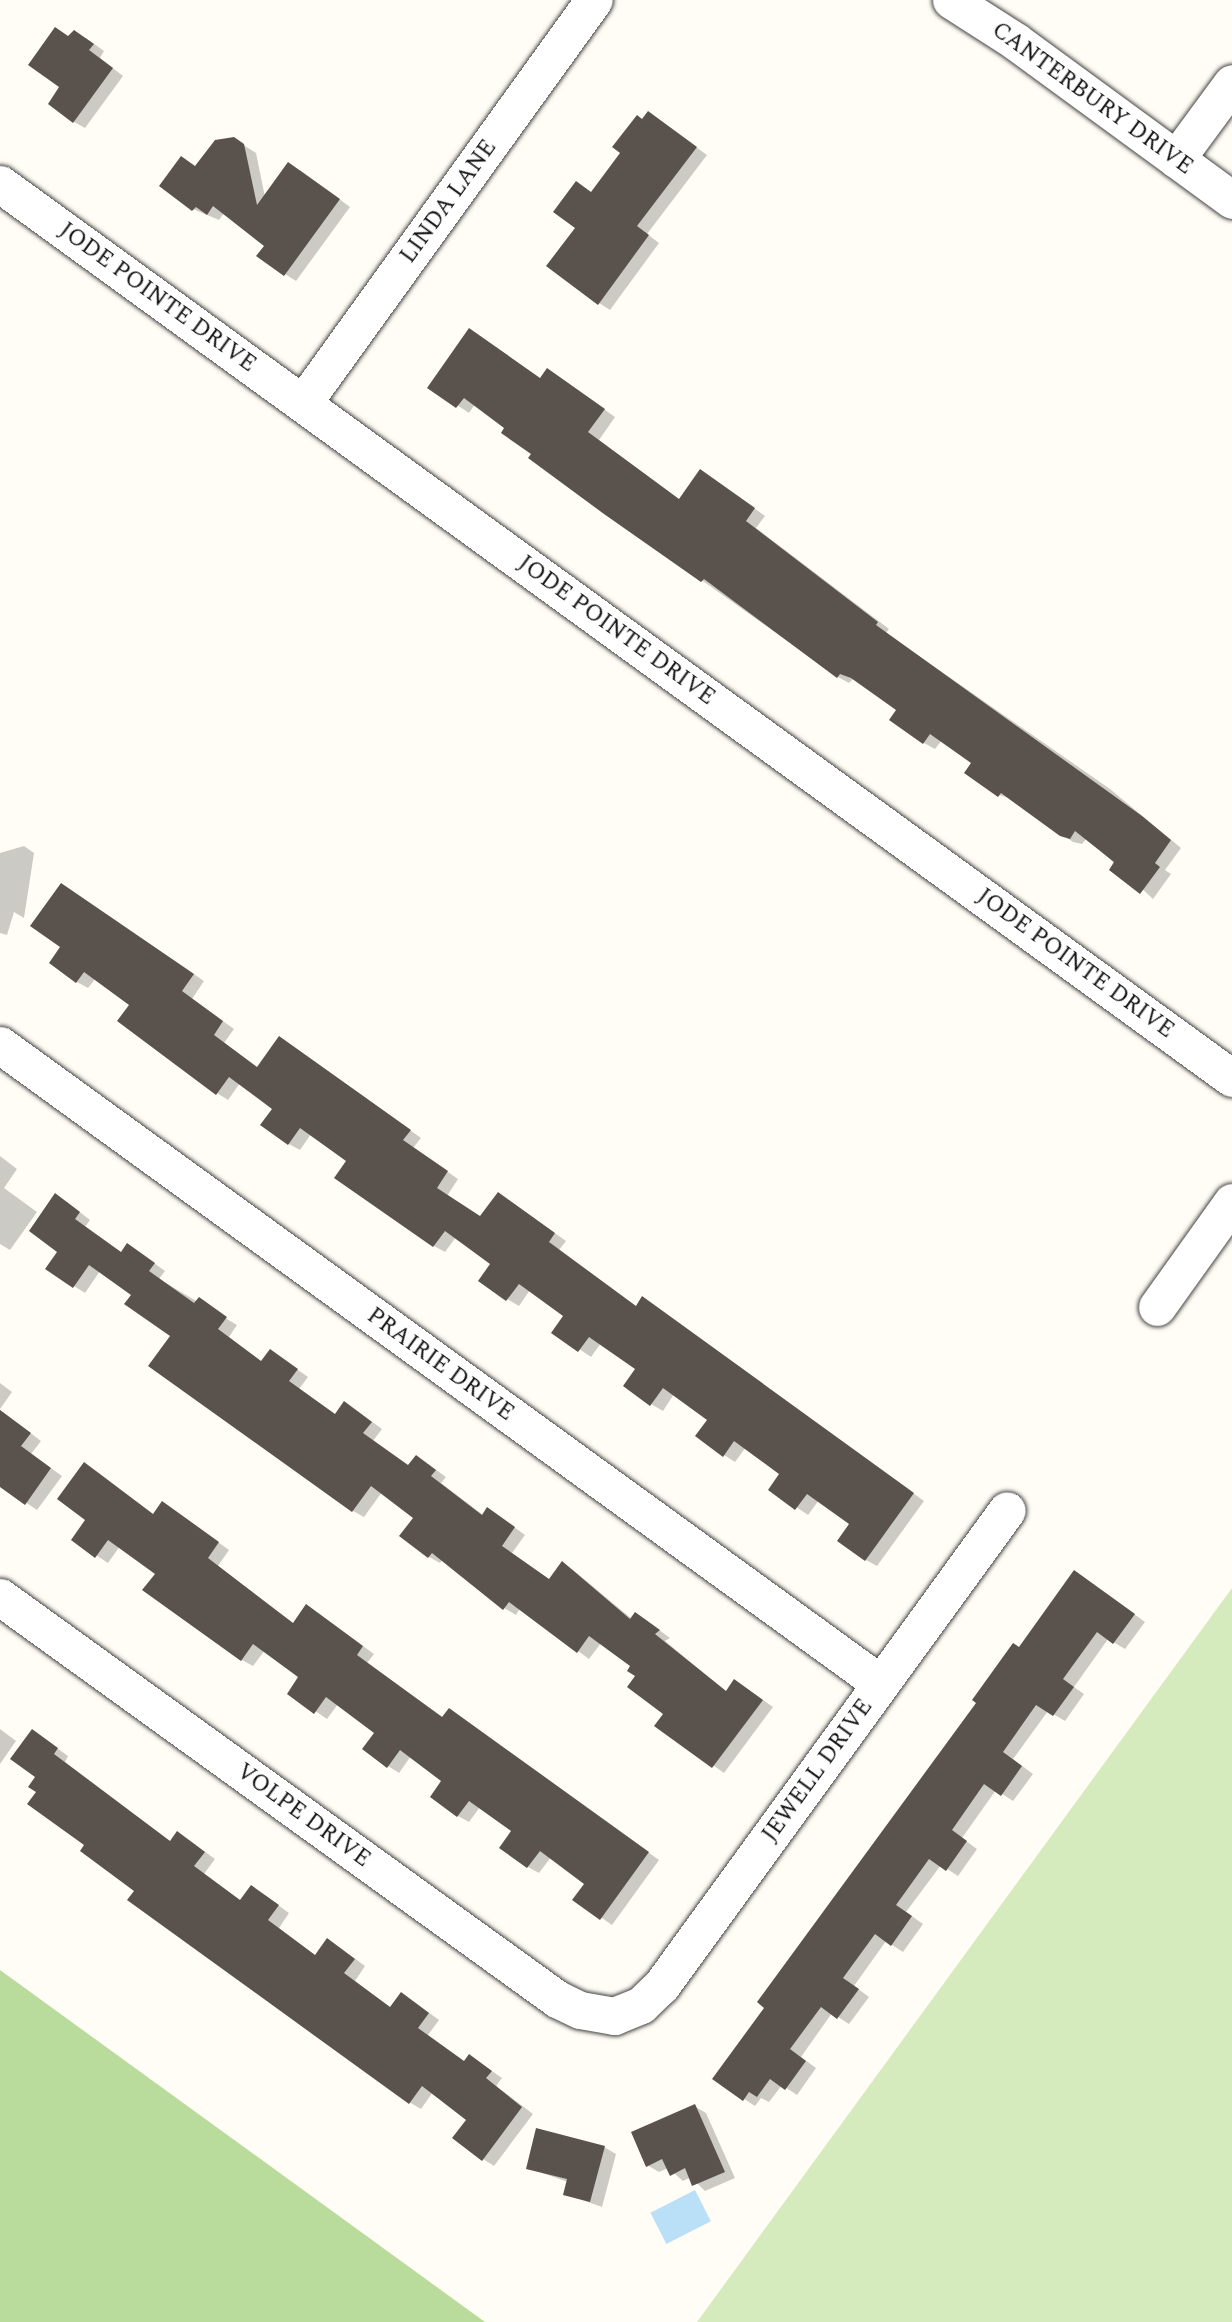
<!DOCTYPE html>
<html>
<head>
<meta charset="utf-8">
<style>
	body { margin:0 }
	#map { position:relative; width:1232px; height:2322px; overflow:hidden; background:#fffdf5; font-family:Spectral,serif }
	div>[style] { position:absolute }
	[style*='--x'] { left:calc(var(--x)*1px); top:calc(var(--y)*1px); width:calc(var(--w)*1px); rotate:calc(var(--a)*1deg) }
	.green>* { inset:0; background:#d5ebbd }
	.forest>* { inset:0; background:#b9dc9c }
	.water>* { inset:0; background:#b9e0f7; transform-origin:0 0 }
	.shadow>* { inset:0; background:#0003 }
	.building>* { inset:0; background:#5a524d }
	.roads { filter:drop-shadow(0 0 2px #444) drop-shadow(0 0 2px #444) }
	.minor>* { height:37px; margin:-18.5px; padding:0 18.5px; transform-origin:18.5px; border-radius:18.5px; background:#fff }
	span { translate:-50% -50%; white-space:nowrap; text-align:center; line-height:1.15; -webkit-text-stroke:7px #fff; paint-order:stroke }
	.street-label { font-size:23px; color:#111 }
</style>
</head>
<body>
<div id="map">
	<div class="green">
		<div style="clip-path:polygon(1232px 1588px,1232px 2322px,697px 2322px)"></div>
	</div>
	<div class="forest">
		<div style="clip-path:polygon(0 1970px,485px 2322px,0 2322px)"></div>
	</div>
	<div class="water">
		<div style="left:695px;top:2190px;width:35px;height:50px;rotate:63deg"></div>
	</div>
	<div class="shadow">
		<div style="clip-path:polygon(70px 38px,86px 38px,104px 51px,100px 58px,123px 76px,85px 128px,74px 122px,61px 87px)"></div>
		<div style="clip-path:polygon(649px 113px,707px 155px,647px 234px,659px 243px,610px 310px,599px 303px,577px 228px,577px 183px,592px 193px)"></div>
		<div style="clip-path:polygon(234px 139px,256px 153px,265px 197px,300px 170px,350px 207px,296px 281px,285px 274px,266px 246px,224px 213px,219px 220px,193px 209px,196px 167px)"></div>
		<div style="clip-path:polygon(470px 330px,541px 379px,559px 377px,615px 417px,599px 440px,680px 500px,712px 478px,765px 516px,756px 528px,889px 629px,886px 633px,1110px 789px,1181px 848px,1165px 870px,1171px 874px,1153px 899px,1087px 838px,1082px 844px,1073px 842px,1012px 799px,999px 795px,974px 762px,942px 740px,935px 749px,924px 743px,898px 710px,853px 679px,849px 683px,838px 677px,530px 458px,533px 454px,507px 427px,475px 404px,469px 413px,430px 387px)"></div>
		<div style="clip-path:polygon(24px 846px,34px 853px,24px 918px,14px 912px,7px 935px,0 933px,0 853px)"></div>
		<div style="clip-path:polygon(73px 892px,204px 981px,192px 999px,234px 1029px,224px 1043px,258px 1068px,291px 1045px,421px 1138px,413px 1148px,458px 1179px,447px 1196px,481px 1218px,510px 1201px,566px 1241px,559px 1250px,637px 1307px,654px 1305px,924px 1501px,877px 1566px,866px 1560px,852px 1524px,819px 1500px,808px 1515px,770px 1489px,782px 1473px,746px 1447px,735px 1462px,724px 1455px,710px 1420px,674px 1394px,663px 1411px,651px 1404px,637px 1369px,601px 1343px,591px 1357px,554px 1332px,566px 1315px,530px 1290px,519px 1306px,507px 1299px,481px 1281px,493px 1264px,456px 1237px,445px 1252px,434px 1246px,336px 1177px,348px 1160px,311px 1134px,300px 1150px,289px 1144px,274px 1108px,240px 1083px,228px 1100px,217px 1093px,131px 1004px,96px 978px,88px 988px,77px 982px,63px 947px)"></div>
		<div style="clip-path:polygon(0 1156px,17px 1169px,4px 1188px,37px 1212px,10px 1250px,0 1244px)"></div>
		<div style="clip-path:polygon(67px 1202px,90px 1220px,85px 1227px,122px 1253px,139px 1252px,165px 1271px,159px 1279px,237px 1325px,229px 1337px,262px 1362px,271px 1351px,308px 1377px,299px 1389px,336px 1415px,356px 1410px,382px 1429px,373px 1441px,409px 1467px,428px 1464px,446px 1477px,441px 1483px,483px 1515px,499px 1516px,525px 1535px,512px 1553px,550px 1580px,562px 1564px,573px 1570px,632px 1619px,647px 1621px,670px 1638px,665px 1641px,727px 1692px,746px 1688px,773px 1707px,724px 1773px,657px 1725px,665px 1714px,633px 1666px,601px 1643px,589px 1659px,520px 1608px,516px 1615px,504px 1608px,443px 1559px,440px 1563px,429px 1557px,415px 1518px,382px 1492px,364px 1517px,353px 1511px,133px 1294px,100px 1271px,85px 1293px,74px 1286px,60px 1251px)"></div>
		<div style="clip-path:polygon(0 1383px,12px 1392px,0 1409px)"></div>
		<div style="clip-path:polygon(0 1410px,41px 1441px,31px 1454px,62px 1476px,37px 1510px,0 1485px)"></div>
		<div style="clip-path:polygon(96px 1471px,154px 1515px,174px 1510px,229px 1550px,218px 1566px,294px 1624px,318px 1613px,374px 1654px,367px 1663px,444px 1718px,460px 1717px,659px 1860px,612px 1925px,575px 1899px,587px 1883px,551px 1857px,539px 1873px,528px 1867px,514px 1831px,480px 1807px,469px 1822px,458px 1816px,444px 1780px,411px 1756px,399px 1773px,388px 1766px,376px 1732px,338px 1704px,327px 1719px,289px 1693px,301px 1677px,265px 1650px,253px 1666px,242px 1660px,157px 1573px,120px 1546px,108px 1563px,73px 1540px,88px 1519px)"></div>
		<div style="clip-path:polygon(1086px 1579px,1145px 1622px,1125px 1649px,1108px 1639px,1074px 1687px,1084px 1694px,1065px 1721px,1048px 1711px,1013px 1759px,1033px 1774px,1013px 1801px,996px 1790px,962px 1838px,977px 1849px,958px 1876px,941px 1865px,906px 1912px,923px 1924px,903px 1952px,886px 1941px,854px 1986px,869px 1997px,849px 2024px,832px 2013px,801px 2057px,816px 2068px,797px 2095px,782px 2085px,769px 2102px,761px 2098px,755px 2106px,744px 2099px,1020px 1649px)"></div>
		<div style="clip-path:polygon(0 1729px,16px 1741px,0 1764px)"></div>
		<div style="clip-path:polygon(43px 1738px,68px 1756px,65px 1762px,171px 1842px,189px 1840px,215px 1859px,204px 1874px,241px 1901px,263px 1894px,289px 1913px,279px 1928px,316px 1956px,339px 1947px,365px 1966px,355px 1981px,391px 2008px,413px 2001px,439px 2020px,428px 2035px,465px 2062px,470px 2056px,502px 2078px,496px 2086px,533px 2114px,494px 2166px,483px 2159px,468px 2120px,433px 2092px,421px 2109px,409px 2102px,136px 1890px,86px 1845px,38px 1791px)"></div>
		<div style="clip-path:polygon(694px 2106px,706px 2113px,735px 2178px,705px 2191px,691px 2177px,683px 2181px,668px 2168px,659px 2172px,647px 2165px)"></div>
		<div style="clip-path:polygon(604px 2147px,616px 2154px,602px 2207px,565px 2194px,568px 2182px,528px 2168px)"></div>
	</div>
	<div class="building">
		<div style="clip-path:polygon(55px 27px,68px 36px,74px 30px,94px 44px,89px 50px,113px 68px,73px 123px,48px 104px,59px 87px,28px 65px)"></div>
		<div style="clip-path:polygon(648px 111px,697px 147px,637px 226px,649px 235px,598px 305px,546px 266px,575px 228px,553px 212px,576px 181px,591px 192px,620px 153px,612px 147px,637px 115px,642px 119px)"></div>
		<div style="clip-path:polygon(234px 137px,244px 144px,257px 205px,288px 162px,340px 199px,284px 276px,256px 256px,264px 246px,213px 206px,207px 215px,196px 207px,192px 211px,159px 186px,181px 156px,195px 166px,215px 140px)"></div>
		<div style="clip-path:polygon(469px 328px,540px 378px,547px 368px,605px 409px,588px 432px,679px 499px,700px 469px,755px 508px,746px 521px,878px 622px,876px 625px,1142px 816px,1171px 840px,1155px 863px,1160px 867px,1140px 894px,1109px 870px,1114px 862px,1075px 831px,1070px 839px,1060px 836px,1001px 793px,998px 797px,964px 773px,971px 763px,930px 734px,923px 744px,889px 720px,896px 710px,851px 678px,840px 674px,837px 678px,704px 579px,701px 582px,604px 514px,528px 458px,531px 454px,501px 433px,504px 428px,464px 398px,456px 408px,427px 388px)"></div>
		<div style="clip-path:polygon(61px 883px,194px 974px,182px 991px,223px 1021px,214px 1035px,257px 1067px,279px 1036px,411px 1130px,403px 1140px,448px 1171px,437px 1188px,480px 1216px,498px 1192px,555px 1233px,549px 1242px,636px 1306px,642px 1296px,914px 1493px,865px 1561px,837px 1541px,849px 1524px,807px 1494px,795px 1510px,768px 1490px,779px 1474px,734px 1441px,723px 1457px,695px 1436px,707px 1420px,663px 1388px,650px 1406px,623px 1386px,635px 1369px,589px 1337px,578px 1352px,551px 1333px,563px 1316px,519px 1284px,506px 1301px,478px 1281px,490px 1264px,445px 1231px,433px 1247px,334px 1178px,346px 1161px,300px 1128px,288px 1145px,260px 1125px,272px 1109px,229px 1077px,216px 1095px,117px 1021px,129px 1005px,84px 972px,76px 983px,49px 963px,60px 947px,30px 926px)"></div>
		<div style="clip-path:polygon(55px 1193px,80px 1212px,75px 1219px,121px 1252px,127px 1243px,155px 1263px,149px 1271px,194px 1303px,199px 1297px,227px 1317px,218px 1329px,261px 1361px,270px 1349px,298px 1369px,289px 1381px,335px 1414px,344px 1401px,372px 1422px,363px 1433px,408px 1465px,416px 1455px,436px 1470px,431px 1476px,482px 1515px,487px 1507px,515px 1527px,502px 1546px,549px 1579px,562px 1561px,630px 1619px,635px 1612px,660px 1630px,655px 1634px,726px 1691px,734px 1679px,763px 1700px,712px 1768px,654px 1726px,663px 1714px,627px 1687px,635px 1676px,627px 1671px,630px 1666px,589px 1636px,577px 1653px,509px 1602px,503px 1610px,432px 1553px,428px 1558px,399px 1536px,413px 1518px,371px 1486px,352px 1512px,148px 1366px,170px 1336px,124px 1304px,131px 1295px,89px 1265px,73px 1288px,45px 1269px,57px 1252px,29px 1231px)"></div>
		<div style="clip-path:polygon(0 1410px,31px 1433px,21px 1446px,51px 1468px,25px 1505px,0 1487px)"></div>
		<div style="clip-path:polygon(84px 1462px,153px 1514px,162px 1501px,219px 1542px,208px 1558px,293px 1623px,306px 1604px,363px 1646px,357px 1655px,442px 1717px,449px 1708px,649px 1852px,600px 1920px,572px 1900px,584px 1884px,540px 1851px,527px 1868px,499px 1848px,511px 1831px,469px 1801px,457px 1817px,430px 1797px,441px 1781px,400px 1750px,387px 1768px,362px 1749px,374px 1733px,326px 1697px,314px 1714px,287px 1694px,298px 1677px,253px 1644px,241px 1661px,142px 1590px,155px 1574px,108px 1540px,95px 1558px,71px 1540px,85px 1520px,57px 1499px)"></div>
		<div style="clip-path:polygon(1074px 1570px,1135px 1614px,1113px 1644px,1097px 1632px,1063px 1679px,1074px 1687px,1053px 1716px,1036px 1705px,1003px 1752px,1022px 1766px,1001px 1796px,984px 1784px,952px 1830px,967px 1841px,946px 1871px,929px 1859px,896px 1905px,912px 1916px,891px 1946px,875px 1934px,843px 1978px,859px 1989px,837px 2019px,821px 2007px,790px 2049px,806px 2061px,785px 2090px,770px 2079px,757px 2097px,749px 2092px,743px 2101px,712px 2079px,764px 2008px,757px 2002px,976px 1703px,972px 1700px,1013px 1643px,1019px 1647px)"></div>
		<div style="clip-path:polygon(32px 1729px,58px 1748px,54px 1754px,170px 1841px,177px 1831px,205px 1852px,194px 1866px,240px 1900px,251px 1885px,279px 1905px,268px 1920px,315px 1955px,327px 1938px,355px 1959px,344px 1973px,390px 2007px,401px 1992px,429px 2013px,418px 2028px,464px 2061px,469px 2054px,492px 2071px,486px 2078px,522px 2107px,482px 2161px,452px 2138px,466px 2120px,422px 2086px,409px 2104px,127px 1900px,134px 1891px,80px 1851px,84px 1845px,27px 1804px,36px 1792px,28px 1787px,35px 1777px,10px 1759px)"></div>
		<div style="clip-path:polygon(695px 2104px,725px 2172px,692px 2186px,685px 2168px,670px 2176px,662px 2159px,646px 2167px,631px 2132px)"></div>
		<div style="clip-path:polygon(536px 2128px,605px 2146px,590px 2202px,563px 2195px,567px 2179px,526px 2169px)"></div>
	</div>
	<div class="roads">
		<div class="minor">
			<div style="--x:951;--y:0;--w:76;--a:32.6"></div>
			<div style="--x:1015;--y:41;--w:269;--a:36.2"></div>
			<div style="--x:1176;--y:159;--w:94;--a:-53.6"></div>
			<div style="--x:0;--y:184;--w:1522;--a:35.97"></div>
			<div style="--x:303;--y:403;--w:497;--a:-54.2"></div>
			<div style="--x:0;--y:1045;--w:1088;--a:35.95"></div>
			<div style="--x:1157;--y:1307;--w:129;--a:-54.5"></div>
			<div style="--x:0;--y:1597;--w:687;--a:35.82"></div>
			<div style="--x:557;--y:1999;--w:25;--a:26"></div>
			<div style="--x:580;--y:2010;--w:35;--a:10"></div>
			<div style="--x:614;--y:2016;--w:29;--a:-22"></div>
			<div style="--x:641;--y:2005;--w:28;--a:-44"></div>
			<div style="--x:661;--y:1986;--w:588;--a:-53.99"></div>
		</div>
	</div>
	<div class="street-label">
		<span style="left:1092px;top:99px;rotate:36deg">CANTERBURY DRIVE</span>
		<span style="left:449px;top:202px;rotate:-54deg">LINDA LANE</span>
		<span style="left:157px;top:298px;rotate:36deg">JODE POINTE DRIVE</span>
		<span style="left:616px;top:631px;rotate:36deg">JODE POINTE DRIVE</span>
		<span style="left:1075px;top:964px;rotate:36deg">JODE POINTE DRIVE</span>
		<span style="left:440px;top:1365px;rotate:36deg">PRAIRIE DRIVE</span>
		<span style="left:818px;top:1771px;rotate:-54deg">JEWELL DRIVE</span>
		<span style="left:303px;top:1816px;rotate:36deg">VOLPE DRIVE</span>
	</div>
</div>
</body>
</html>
